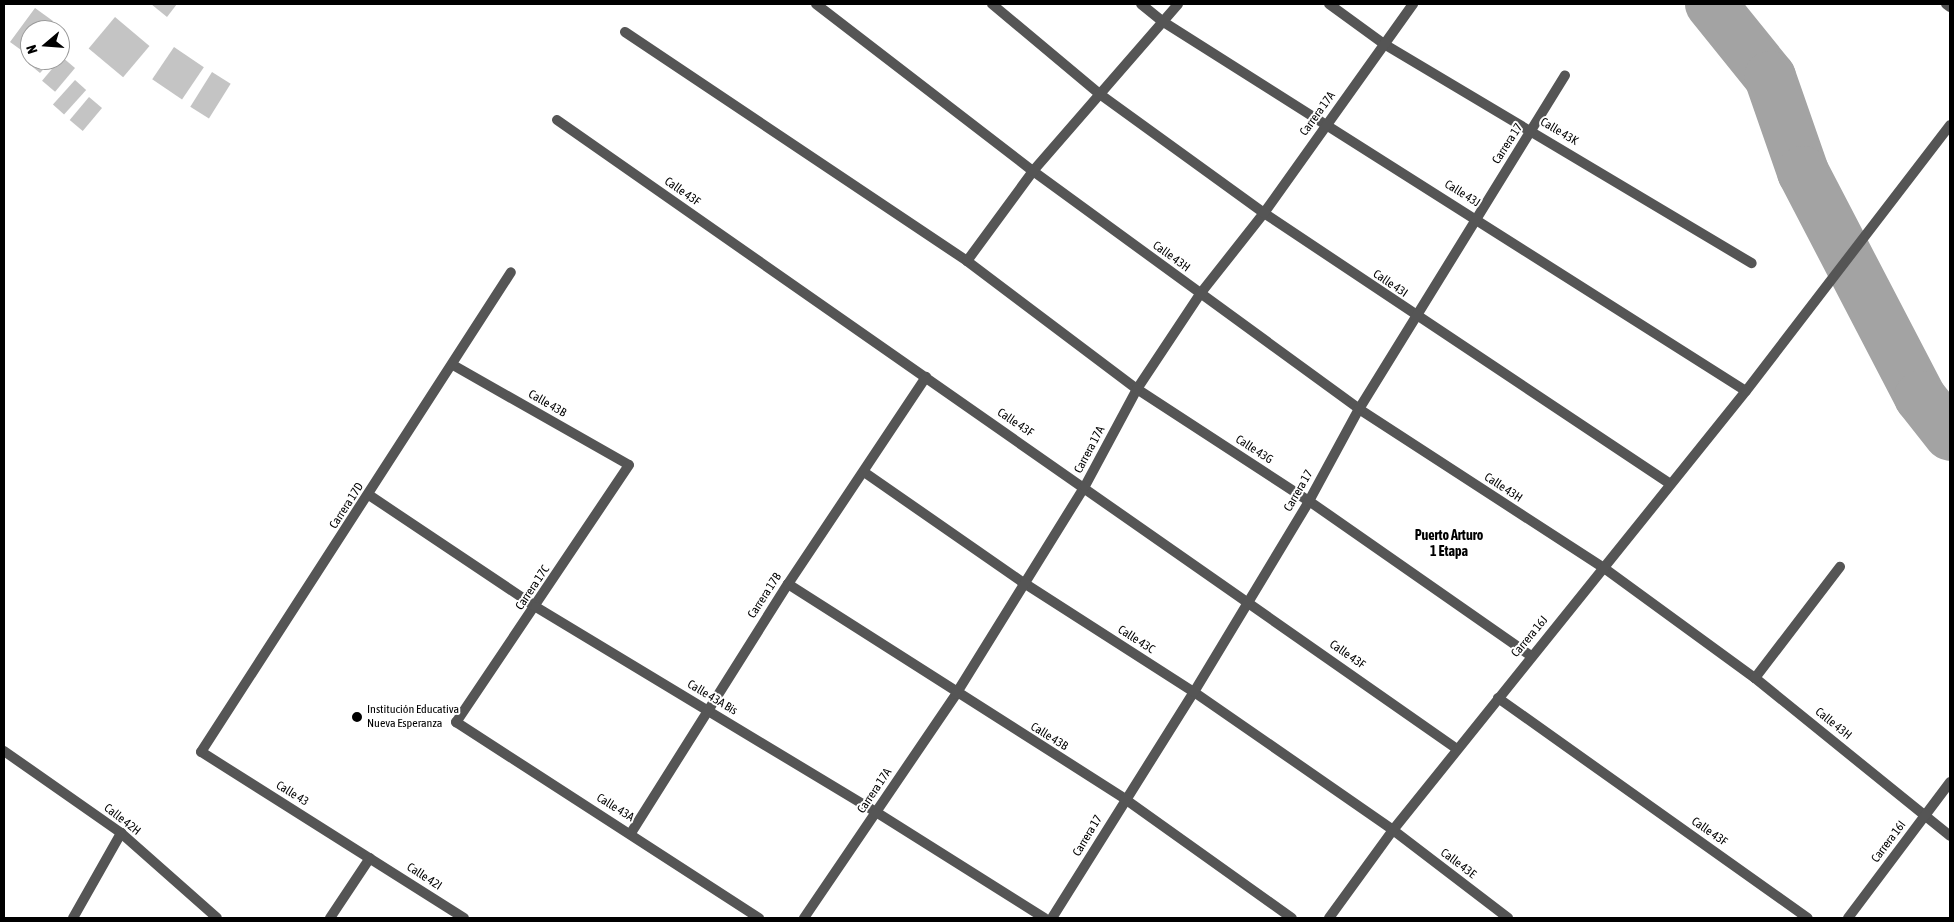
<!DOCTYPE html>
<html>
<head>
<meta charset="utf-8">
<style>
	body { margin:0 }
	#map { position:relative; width:1954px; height:922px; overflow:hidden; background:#fff; font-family:"Asap Condensed",sans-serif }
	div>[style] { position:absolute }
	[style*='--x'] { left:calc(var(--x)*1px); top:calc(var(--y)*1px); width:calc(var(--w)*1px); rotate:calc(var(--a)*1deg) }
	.river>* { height:52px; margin:-26px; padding:0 26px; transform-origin:26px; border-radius:26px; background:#a3a3a3 }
	.building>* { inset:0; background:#c4c4c4; transform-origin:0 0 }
	.minor>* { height:10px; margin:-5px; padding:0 5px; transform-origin:5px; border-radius:5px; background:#555 }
	.dots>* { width:14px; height:14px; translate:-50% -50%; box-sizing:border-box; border:2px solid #fff; border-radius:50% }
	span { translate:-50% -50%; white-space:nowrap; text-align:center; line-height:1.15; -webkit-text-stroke:4px #fff; paint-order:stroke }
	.street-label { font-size:12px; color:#000 }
	.poi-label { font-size:12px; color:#000 }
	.left { translate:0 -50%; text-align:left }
	.neighbourhood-label { font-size:14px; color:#000; font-weight:700 }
	.frame { position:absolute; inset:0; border:5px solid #000; pointer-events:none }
	.north { position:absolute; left:20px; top:20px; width:50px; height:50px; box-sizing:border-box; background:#fff; border:1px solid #999; border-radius:50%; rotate:252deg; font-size:14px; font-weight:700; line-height:20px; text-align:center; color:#000 }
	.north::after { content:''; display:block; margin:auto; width:18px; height:22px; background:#000; clip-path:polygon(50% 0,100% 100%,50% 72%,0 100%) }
</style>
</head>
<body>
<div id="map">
	<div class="river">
		<div style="--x:1711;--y:4;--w:94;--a:51.1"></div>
		<div style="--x:1770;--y:77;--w:101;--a:70.8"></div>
		<div style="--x:1803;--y:172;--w:254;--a:62.5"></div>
		<div style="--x:1920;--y:397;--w:48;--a:51.7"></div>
	</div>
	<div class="building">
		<div style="clip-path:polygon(151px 4px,177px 4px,167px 17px)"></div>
		<div style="clip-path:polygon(35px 8px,53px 21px,47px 30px,30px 30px,28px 55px,10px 42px)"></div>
		<div style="left:115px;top:17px;width:45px;height:41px;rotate:40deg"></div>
		<div style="left:174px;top:47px;width:36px;height:39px;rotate:34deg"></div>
		<div style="left:62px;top:57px;width:17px;height:31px;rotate:40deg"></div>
		<div style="clip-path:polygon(30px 60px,52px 60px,40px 73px,28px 63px)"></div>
		<div style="left:212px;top:72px;width:22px;height:41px;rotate:32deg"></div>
		<div style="left:75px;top:80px;width:15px;height:33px;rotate:42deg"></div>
		<div style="left:89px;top:97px;width:17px;height:30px;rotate:40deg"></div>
	</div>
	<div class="minor">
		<div style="--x:816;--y:4;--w:274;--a:37.6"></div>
		<div style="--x:1033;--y:171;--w:404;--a:36.1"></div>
		<div style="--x:1359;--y:409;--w:292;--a:33"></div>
		<div style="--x:1604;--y:568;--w:187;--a:36.1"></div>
		<div style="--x:1755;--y:678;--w:251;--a:39"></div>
		<div style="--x:992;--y:4;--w:142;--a:39.9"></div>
		<div style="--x:1101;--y:95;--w:201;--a:35.9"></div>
		<div style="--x:1264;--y:213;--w:488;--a:33.7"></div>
		<div style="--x:1141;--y:4;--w:27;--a:39"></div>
		<div style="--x:1162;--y:21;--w:691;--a:32.36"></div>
		<div style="--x:1329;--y:4;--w:68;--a:36"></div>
		<div style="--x:1384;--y:44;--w:428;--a:30.8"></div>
		<div style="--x:1946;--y:4;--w:5;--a:37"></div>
		<div style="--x:625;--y:32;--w:412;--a:33.8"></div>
		<div style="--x:967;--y:261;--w:213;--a:37"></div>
		<div style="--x:1137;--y:389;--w:205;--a:33.1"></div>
		<div style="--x:1309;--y:501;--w:271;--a:34.9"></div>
		<div style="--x:557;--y:120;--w:1098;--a:34.95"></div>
		<div style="--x:967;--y:261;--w:112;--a:-53.7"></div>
		<div style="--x:1033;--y:171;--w:221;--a:-49"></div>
		<div style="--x:453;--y:365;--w:202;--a:29.6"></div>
		<div style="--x:629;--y:465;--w:310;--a:123.9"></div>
		<div style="--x:456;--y:722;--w:361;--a:32.9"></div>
		<div style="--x:864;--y:472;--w:195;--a:34.8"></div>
		<div style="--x:1024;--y:583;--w:202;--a:32.7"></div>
		<div style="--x:1194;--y:692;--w:242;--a:34.7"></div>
		<div style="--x:1393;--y:830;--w:145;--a:37.4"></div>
		<div style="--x:369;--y:495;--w:201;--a:33.8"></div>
		<div style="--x:536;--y:607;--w:397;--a:31.1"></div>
		<div style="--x:876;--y:812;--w:199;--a:32.2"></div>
		<div style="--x:788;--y:584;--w:400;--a:32.5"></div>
		<div style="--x:1125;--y:799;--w:205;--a:35.5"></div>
		<div style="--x:1755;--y:678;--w:140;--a:-52.6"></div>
		<div style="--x:1498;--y:698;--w:380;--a:35.4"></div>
		<div style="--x:4;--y:751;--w:143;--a:35"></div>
		<div style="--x:121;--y:833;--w:128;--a:41.5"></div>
		<div style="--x:631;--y:833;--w:294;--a:-57.8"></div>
		<div style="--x:788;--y:584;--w:249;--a:-56.3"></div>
		<div style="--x:73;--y:918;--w:98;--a:-60.5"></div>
		<div style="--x:330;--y:918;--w:72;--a:-56.3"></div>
		<div style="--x:464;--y:918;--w:311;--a:-147.7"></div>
		<div style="--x:201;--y:752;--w:571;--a:-57.14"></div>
		<div style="--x:804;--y:918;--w:271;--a:-55.8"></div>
		<div style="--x:956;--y:694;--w:245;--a:-58.2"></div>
		<div style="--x:1085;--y:486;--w:110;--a:-61.8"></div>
		<div style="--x:1137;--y:389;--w:114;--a:-56.4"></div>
		<div style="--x:1200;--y:294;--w:103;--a:-51.7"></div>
		<div style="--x:1264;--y:213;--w:257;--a:-54.5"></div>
		<div style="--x:1052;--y:918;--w:267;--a:-57.9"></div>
		<div style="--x:1194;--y:692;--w:223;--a:-58.9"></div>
		<div style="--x:1309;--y:501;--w:105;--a:-61.5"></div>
		<div style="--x:1359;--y:409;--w:392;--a:-58.3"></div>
		<div style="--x:1329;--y:918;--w:109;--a:-54"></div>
		<div style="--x:1393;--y:830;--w:563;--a:-51.2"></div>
		<div style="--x:1746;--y:391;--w:335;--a:-52.5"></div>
		<div style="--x:1848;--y:918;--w:170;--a:-53.1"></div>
	</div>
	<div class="dots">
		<div style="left:357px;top:717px;background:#000"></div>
	</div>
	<div class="street-label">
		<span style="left:1318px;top:114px;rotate:-54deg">Carrera 17A</span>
		<span style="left:1559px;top:132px;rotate:31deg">Calle 43K</span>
		<span style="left:1508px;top:144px;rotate:-57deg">Carrera 17</span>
		<span style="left:682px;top:192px;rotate:35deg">Calle 43F</span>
		<span style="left:1462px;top:194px;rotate:32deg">Calle 43J</span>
		<span style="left:1171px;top:257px;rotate:36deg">Calle 43H</span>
		<span style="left:1390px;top:284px;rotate:34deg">Calle 43I</span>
		<span style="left:547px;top:404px;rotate:30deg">Calle 43B</span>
		<span style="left:1015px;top:423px;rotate:34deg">Calle 43F</span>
		<span style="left:1090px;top:450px;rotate:-62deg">Carrera 17A</span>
		<span style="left:1254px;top:450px;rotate:33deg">Calle 43G</span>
		<span style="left:1503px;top:488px;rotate:33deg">Calle 43H</span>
		<span style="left:1299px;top:491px;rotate:-60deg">Carrera 17</span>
		<span style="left:347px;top:506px;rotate:-57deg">Carrera 17D</span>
		<span style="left:533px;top:588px;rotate:-56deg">Carrera 17C</span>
		<span style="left:765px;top:596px;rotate:-57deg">Carrera 17B</span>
		<span style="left:1530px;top:637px;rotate:-50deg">Carrera 16J</span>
		<span style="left:1136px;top:640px;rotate:33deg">Calle 43C</span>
		<span style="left:1347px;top:655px;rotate:35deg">Calle 43F</span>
		<span style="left:712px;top:698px;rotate:31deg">Calle 43A Bis</span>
		<span style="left:1833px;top:724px;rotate:39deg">Calle 43H</span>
		<span style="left:1049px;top:737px;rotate:32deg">Calle 43B</span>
		<span style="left:875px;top:791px;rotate:-56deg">Carrera 17A</span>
		<span style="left:292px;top:794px;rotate:32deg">Calle 43</span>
		<span style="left:615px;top:808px;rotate:32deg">Calle 43A</span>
		<span style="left:122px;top:820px;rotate:38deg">Calle 42H</span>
		<span style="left:1709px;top:832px;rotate:35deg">Calle 43F</span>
		<span style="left:1088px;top:836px;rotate:-59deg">Carrera 17</span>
		<span style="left:1889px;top:842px;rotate:-53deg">Carrera 16I</span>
		<span style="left:1458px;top:864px;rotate:37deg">Calle 43E</span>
		<span style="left:424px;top:877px;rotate:33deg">Calle 42I</span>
	</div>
	<div class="poi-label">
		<span class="left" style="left:367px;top:717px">Institución Educativa<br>Nueva Esperanza</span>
	</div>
	<div class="neighbourhood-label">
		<span style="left:1449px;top:543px">Puerto Arturo<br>1 Etapa</span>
	</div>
	<div class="frame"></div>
	<div class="north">N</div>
</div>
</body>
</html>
